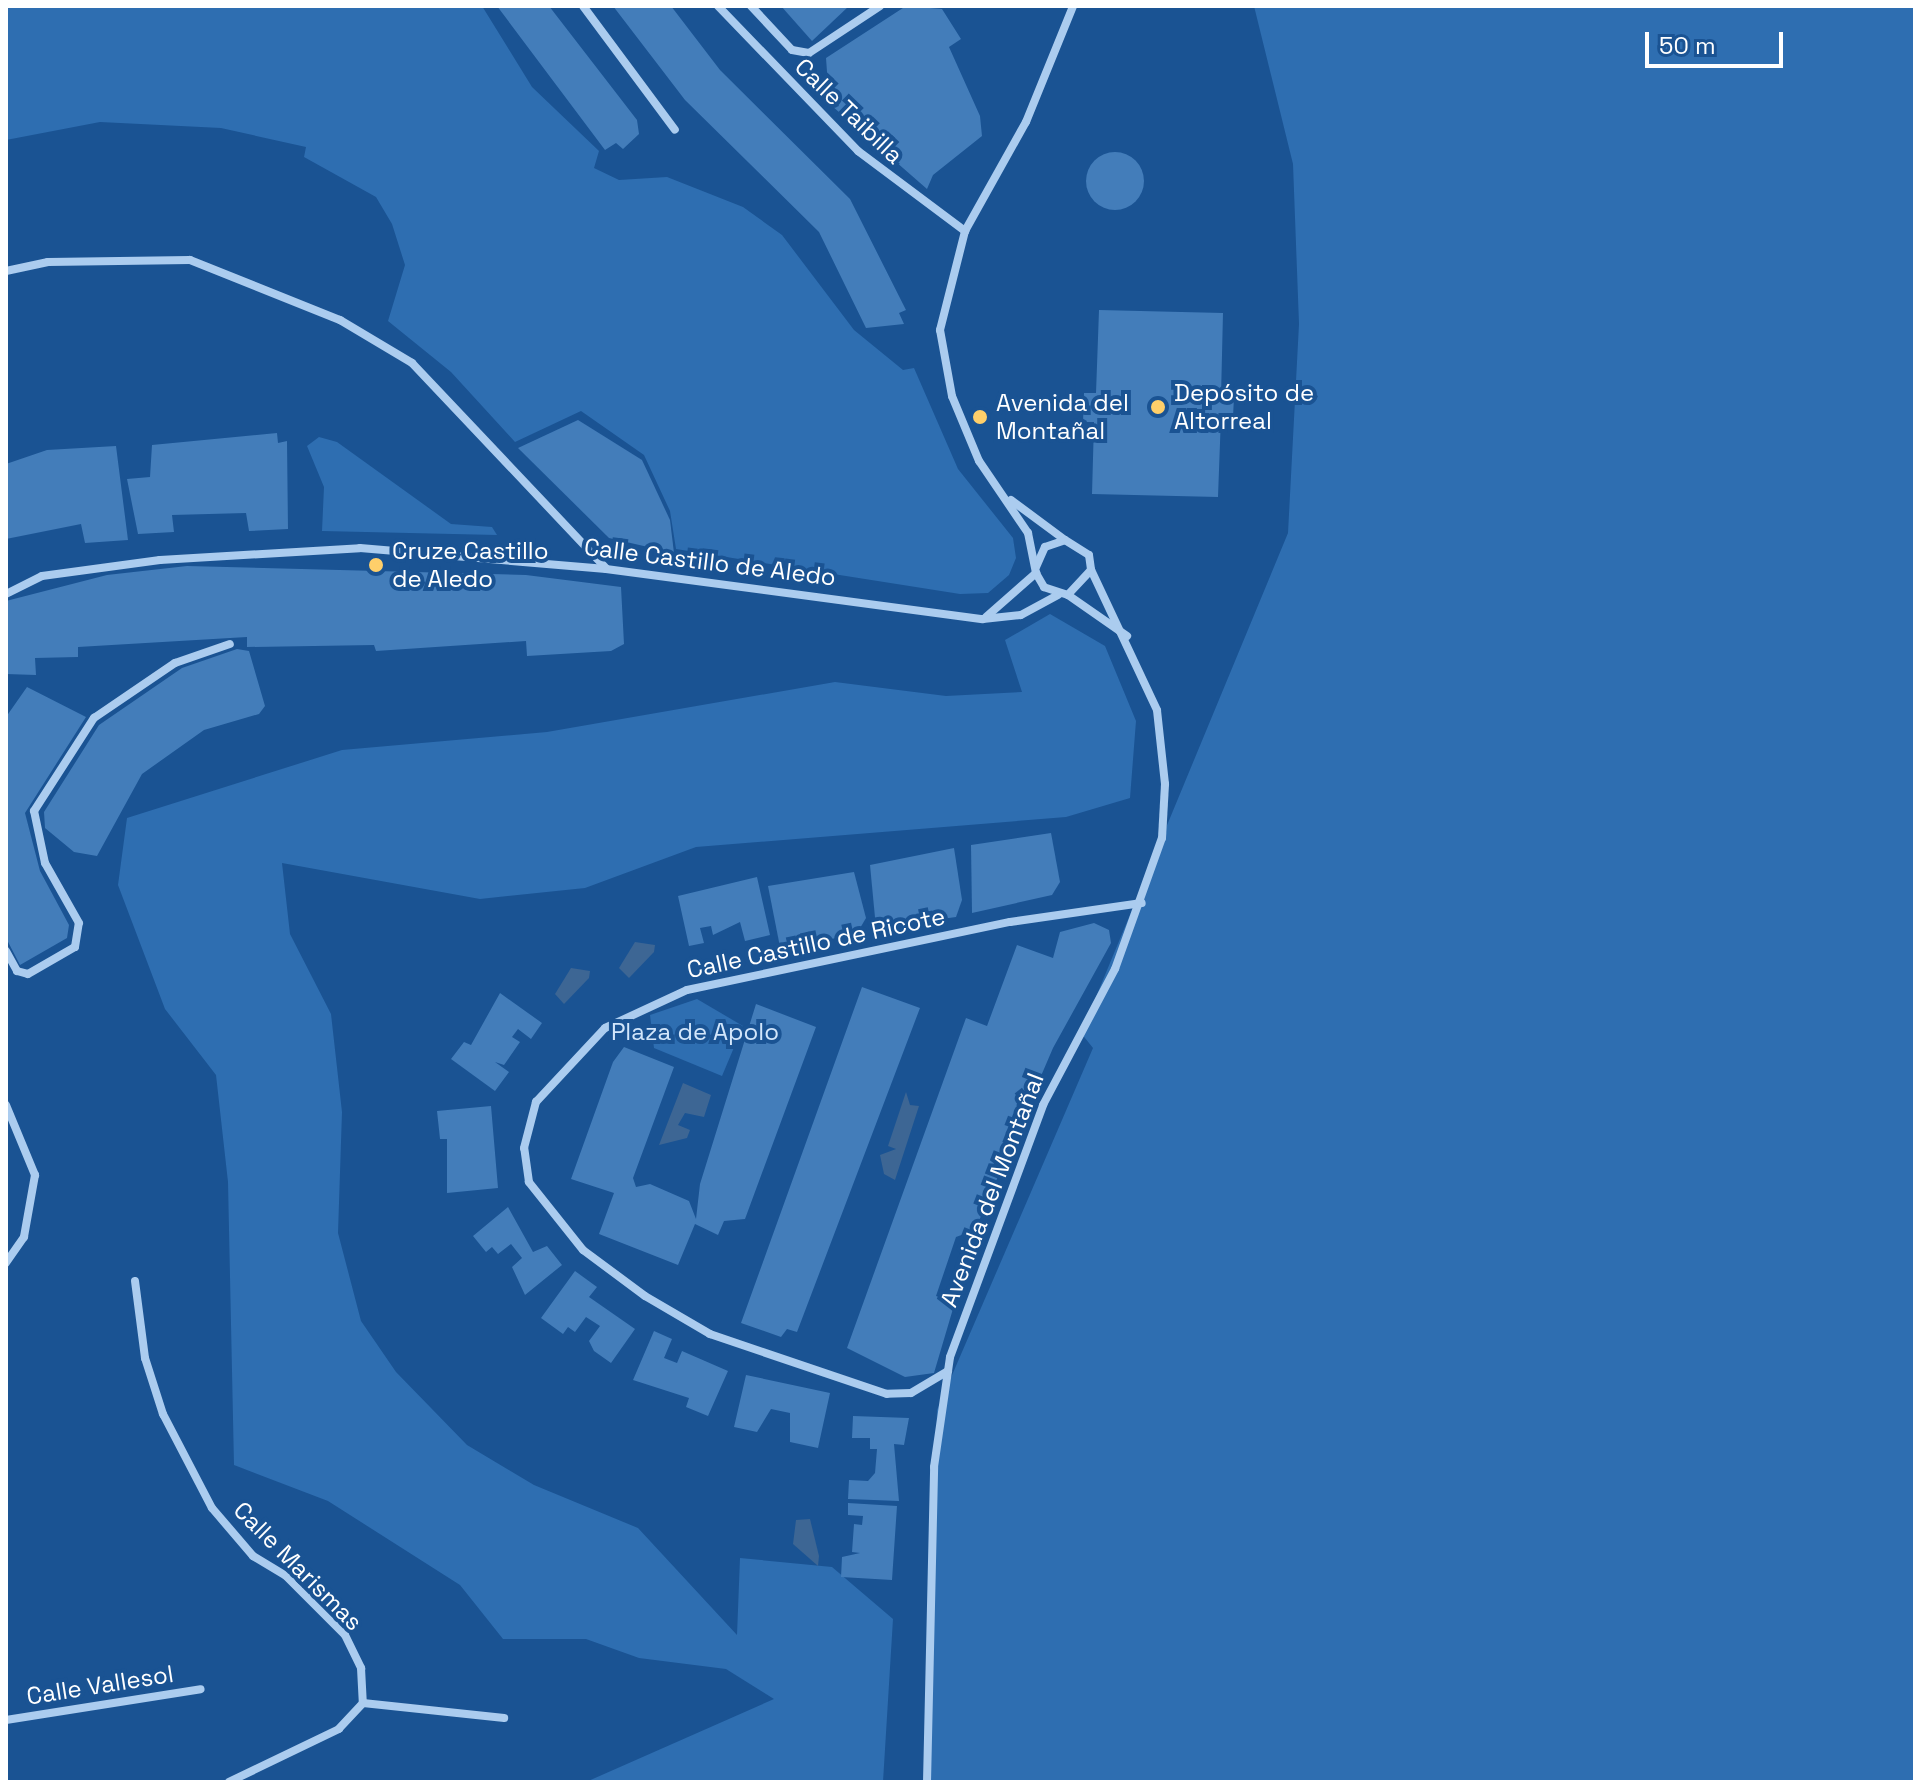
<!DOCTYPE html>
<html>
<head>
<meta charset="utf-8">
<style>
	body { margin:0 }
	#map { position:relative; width:1921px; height:1788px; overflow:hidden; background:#1a5393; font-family:"Space Grotesk",sans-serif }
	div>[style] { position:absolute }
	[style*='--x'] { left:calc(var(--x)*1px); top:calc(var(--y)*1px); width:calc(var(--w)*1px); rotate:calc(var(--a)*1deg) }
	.green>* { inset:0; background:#2e6eb1 }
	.water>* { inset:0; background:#3d6694 }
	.building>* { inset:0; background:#437dba }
	.round { border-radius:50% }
	.street>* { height:8px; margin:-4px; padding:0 4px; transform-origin:4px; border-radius:4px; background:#abccef }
	.dots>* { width:22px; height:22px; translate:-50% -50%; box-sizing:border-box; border:4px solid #1a5393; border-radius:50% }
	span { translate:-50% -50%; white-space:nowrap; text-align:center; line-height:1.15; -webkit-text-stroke:8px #1a5393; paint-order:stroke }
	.street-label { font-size:24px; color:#fff }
	.poi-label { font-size:24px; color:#fff }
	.left { translate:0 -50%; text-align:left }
	.park-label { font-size:24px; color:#d2e6fb }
	.frame { position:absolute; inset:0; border:8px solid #fff; pointer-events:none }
	.scale { position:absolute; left:1645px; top:32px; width:138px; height:36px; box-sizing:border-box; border:4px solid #fff; border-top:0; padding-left:10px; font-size:24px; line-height:28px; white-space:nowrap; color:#fff; -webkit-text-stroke:6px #1a5393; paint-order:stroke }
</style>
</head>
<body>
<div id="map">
	<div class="green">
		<div style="clip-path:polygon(6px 6px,482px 6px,532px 87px,599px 151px,594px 168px,619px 180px,667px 177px,743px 207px,782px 235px,854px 330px,903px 370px,914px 368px,958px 469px,1013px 538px,1016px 558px,1009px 575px,988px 593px,960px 594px,676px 549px,670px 511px,644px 455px,581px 411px,515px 442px,451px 372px,388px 321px,405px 265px,392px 224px,376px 197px,304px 157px,306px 147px,221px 128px,100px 122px,6px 140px)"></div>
		<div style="clip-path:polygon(1254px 6px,1915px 6px,1915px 1782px,927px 1782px,937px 1410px,1093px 1048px,1081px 1033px,1288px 533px,1299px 324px,1293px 164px)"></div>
		<div style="clip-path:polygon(319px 437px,337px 442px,451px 524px,492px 527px,497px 535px,322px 531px,324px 487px,307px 446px)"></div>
		<div style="clip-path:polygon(1050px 614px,1105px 646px,1136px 721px,1130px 798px,1066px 817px,696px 847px,585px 888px,480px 899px,282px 863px,290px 934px,331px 1014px,342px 1112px,338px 1233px,361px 1321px,396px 1372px,467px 1445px,534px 1485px,638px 1528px,737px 1635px,740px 1558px,832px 1567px,893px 1619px,883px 1782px,586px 1782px,774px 1699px,726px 1669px,639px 1658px,586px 1639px,503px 1639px,460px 1585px,328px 1501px,234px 1465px,228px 1182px,216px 1075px,165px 1009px,118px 885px,127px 818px,342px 750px,547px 732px,835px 682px,946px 696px,1022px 692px,1005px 640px)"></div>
		<div style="clip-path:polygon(697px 999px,743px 1026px,722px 1076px,654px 1048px,650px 1015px)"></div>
	</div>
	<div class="water">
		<div style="clip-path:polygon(635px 942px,655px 945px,654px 952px,629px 978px,619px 968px)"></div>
		<div style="clip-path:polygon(571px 968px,590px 971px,589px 978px,564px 1004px,555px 994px)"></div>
		<div style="clip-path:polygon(683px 1083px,711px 1095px,704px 1117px,685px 1113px,678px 1125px,690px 1130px,687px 1138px,659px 1145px)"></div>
		<div style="clip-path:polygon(906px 1092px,910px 1105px,919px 1106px,895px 1180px,884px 1174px,880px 1155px,896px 1149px,888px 1146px)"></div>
		<div style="clip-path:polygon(810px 1519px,819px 1556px,818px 1566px,793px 1544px,796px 1520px)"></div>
	</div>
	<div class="building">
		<div style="clip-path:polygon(497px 6px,549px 6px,637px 120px,639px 134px,623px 149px,616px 143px,605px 150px)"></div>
		<div style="clip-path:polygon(613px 6px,671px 6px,720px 70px,850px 199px,906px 310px,899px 313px,904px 324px,866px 328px,819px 232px,685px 100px)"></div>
		<div style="clip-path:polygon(781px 6px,849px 6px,812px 41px)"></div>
		<div style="clip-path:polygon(906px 6px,942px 9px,961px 39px,949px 47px,980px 116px,982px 136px,933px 175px,927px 189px,816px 92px,828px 86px,826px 58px)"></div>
		<div class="round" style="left:1086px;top:152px;width:58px;height:58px"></div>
		<div style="clip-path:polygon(1099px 310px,1223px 313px,1221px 397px,1234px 397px,1233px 417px,1221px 416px,1218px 497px,1092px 494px,1094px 422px,1083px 422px,1084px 393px,1096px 393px)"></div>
		<div style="clip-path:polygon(578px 420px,642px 460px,670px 520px,674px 553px,609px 538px,518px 448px)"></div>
		<div style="clip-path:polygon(277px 433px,278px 443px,287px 441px,288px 529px,249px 531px,246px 513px,172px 515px,174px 532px,138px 534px,127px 479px,150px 477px,152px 445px)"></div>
		<div style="clip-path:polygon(116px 446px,128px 540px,85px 543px,81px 524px,6px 539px,6px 464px,47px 450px)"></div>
		<div style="clip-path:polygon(187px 566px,526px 575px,621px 587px,624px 644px,611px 651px,527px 656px,526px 641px,376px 651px,374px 645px,247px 647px,247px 637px,78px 647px,78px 657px,35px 658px,36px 675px,6px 674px,6px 601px,107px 575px)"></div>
		<div style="clip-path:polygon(237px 649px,249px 651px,265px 706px,259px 714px,204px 730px,142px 774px,97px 856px,74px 852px,45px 828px,44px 812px,99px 725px,182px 668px)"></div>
		<div style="clip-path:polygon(27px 687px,86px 717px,25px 813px,40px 871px,69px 925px,67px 938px,20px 965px,6px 938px,6px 717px)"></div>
		<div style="clip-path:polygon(1051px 833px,1060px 882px,1052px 895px,972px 913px,971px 845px)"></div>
		<div style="clip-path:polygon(954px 848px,962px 900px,956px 917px,876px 928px,870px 865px)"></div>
		<div style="clip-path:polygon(854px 872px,866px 918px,856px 935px,780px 947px,768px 886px)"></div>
		<div style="clip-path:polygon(757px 877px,770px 935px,745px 941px,740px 922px,713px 935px,711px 926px,700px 928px,704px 943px,689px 946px,678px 896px)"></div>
		<div style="clip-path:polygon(1094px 923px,1109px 930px,1111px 943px,1053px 1048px,975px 1230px,956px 1237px,936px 1296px,955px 1302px,934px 1373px,905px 1377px,847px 1348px,966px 1018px,987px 1026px,1017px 945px,1053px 958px,1060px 932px)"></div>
		<div style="clip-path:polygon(862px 987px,920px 1008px,797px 1332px,787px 1329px,781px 1337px,741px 1323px)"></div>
		<div style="clip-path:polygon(500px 993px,542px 1023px,531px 1039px,518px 1029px,512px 1037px,520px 1042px,504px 1065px,495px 1062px,509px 1072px,495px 1091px,451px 1059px,464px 1042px,471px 1045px)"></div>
		<div style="clip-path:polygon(756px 1004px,816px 1027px,745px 1219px,724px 1221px,718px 1235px,695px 1224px,678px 1265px,599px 1234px,614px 1193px,571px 1179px,613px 1062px,624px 1047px,674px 1067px,633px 1178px,636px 1187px,650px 1184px,689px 1201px,696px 1219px,700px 1184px)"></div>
		<div style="clip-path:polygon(491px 1106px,498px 1188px,447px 1193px,447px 1139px,440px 1139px,437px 1111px)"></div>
		<div style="clip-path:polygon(508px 1207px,533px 1252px,547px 1246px,562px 1265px,525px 1295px,512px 1267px,522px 1258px,511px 1244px,498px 1254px,492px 1247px,486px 1252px,473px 1236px)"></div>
		<div style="clip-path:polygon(575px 1271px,597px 1287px,589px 1297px,635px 1329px,611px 1363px,594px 1351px,589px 1341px,600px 1326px,586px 1317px,575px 1332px,568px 1327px,563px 1334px,541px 1318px)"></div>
		<div style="clip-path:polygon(654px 1331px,672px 1339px,664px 1358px,677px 1363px,682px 1351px,728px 1371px,708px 1416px,686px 1407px,689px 1398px,633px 1380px)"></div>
		<div style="clip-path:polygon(746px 1375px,830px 1393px,818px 1448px,790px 1442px,790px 1413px,771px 1409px,757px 1432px,734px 1427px)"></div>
		<div style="clip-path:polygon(853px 1416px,909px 1418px,904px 1445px,894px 1444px,899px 1501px,848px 1499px,849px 1480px,868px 1481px,875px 1473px,877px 1449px,870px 1449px,870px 1438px,852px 1438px)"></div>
		<div style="clip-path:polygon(848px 1503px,897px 1506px,892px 1580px,841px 1577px,842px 1557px,860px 1553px,852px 1552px,854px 1524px,862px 1525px,863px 1516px,848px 1515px)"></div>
	</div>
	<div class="street">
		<div style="--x:583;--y:6;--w:154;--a:53.4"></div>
		<div style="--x:718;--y:6;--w:202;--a:46"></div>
		<div style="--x:858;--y:151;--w:134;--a:36.8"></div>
		<div style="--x:751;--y:6;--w:60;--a:47"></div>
		<div style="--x:792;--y:50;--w:17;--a:10"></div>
		<div style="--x:809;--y:53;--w:85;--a:-33.5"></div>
		<div style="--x:6;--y:271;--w:43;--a:-12.1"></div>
		<div style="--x:48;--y:262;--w:142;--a:-0.8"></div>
		<div style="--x:190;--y:260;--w:162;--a:21.8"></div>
		<div style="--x:340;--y:320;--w:84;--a:30.8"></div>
		<div style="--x:412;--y:363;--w:282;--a:46.6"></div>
		<div style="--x:1011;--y:500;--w:67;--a:36.5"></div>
		<div style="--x:1036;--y:567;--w:22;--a:-66"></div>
		<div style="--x:1045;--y:547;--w:21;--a:-19"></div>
		<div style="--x:1065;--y:540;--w:28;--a:32"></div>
		<div style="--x:1089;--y:555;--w:15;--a:82"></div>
		<div style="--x:1091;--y:570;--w:34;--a:133"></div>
		<div style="--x:1068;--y:595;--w:25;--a:-162"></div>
		<div style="--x:1044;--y:587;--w:16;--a:-120"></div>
		<div style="--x:1036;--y:573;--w:41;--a:-101.3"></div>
		<div style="--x:1028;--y:533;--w:87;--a:-124.2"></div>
		<div style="--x:979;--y:461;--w:70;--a:-112.6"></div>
		<div style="--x:952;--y:396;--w:67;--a:-100.3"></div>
		<div style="--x:940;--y:330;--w:102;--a:-75.8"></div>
		<div style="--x:965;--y:231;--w:125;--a:-60.8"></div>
		<div style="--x:1026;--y:122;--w:125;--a:-67.9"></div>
		<div style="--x:6;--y:594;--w:40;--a:-26.6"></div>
		<div style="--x:42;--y:576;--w:119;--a:-7.7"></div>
		<div style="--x:160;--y:560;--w:200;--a:-3.4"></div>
		<div style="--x:360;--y:548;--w:247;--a:4.9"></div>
		<div style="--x:606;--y:569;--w:380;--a:7.6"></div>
		<div style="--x:983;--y:619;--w:38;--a:-6"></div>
		<div style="--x:1021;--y:615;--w:42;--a:-28.4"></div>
		<div style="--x:1068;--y:595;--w:72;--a:34.8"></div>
		<div style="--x:986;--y:617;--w:67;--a:-41.3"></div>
		<div style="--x:6;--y:951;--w:23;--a:61"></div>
		<div style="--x:17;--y:971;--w:11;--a:15"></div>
		<div style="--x:28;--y:974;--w:54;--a:-29.9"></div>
		<div style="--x:75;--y:947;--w:24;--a:-81"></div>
		<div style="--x:79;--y:923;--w:69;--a:-119.5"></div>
		<div style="--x:45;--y:863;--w:53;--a:-101.9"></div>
		<div style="--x:34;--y:811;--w:111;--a:-57.2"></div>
		<div style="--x:94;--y:718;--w:98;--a:-34.2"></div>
		<div style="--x:175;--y:663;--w:58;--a:-19.1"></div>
		<div style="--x:6;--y:1105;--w:76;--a:67.5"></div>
		<div style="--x:35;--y:1175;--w:63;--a:100.1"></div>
		<div style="--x:24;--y:1237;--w:32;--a:125"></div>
		<div style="--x:135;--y:1281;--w:78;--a:82.6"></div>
		<div style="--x:145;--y:1358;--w:59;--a:72.2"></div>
		<div style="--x:163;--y:1414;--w:106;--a:62.5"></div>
		<div style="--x:212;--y:1508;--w:63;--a:49.5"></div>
		<div style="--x:253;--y:1556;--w:39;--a:31"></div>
		<div style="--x:286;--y:1576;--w:83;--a:45"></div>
		<div style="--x:345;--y:1635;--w:37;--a:64"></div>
		<div style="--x:361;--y:1668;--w:35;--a:87"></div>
		<div style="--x:363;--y:1703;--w:35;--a:133"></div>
		<div style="--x:339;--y:1729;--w:122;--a:154.3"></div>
		<div style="--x:948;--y:1371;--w:43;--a:149.3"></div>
		<div style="--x:911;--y:1393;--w:24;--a:178"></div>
		<div style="--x:887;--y:1394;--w:187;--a:-161.3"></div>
		<div style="--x:710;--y:1334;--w:75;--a:-149.7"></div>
		<div style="--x:645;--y:1296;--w:77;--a:-143.4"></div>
		<div style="--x:583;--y:1250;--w:87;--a:-128.5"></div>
		<div style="--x:529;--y:1182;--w:34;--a:-98"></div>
		<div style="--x:524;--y:1148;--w:48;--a:-75.4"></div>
		<div style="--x:536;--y:1102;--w:101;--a:-47"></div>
		<div style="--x:605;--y:1028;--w:90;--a:-24.9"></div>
		<div style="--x:687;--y:990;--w:330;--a:-11.9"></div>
		<div style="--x:1010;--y:922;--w:133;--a:-8.2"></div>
		<div style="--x:363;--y:1703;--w:142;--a:6.1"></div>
		<div style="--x:6;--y:1720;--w:197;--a:-9"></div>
		<div style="--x:927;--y:1782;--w:315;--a:-88.7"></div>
		<div style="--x:934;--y:1467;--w:111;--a:-81.7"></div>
		<div style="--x:950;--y:1357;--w:269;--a:-69.7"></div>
		<div style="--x:1043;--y:1105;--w:154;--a:-62.1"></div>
		<div style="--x:1115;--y:969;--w:139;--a:-70.3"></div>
		<div style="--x:1162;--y:838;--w:54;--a:-86.8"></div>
		<div style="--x:1165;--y:784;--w:74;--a:-96.2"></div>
		<div style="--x:1157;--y:710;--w:155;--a:-115.2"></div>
	</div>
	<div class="dots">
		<div style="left:1158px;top:407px;background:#ffcf6a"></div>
		<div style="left:980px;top:417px;background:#ffcf6a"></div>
		<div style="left:376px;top:565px;background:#ffcf6a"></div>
	</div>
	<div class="street-label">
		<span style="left:849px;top:111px;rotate:44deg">Calle Taibilla</span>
		<span style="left:710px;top:562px;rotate:7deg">Calle Castillo de Aledo</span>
		<span style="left:816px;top:943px;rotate:-12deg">Calle Castillo de Ricote</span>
		<span style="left:992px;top:1190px;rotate:-69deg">Avenida del Montañal</span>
		<span style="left:298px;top:1566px;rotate:45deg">Calle Marismas</span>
		<span style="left:100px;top:1685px;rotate:-9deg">Calle Vallesol</span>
	</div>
	<div class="poi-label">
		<span class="left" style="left:1174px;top:407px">Depósito de<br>Altorreal</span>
		<span class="left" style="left:996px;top:417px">Avenida del<br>Montañal</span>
		<span class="left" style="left:392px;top:565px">Cruze Castillo<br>de Aledo</span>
	</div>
	<div class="park-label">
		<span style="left:695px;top:1032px">Plaza de Apolo</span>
	</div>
	<div class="frame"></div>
	<div class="scale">50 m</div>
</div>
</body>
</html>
